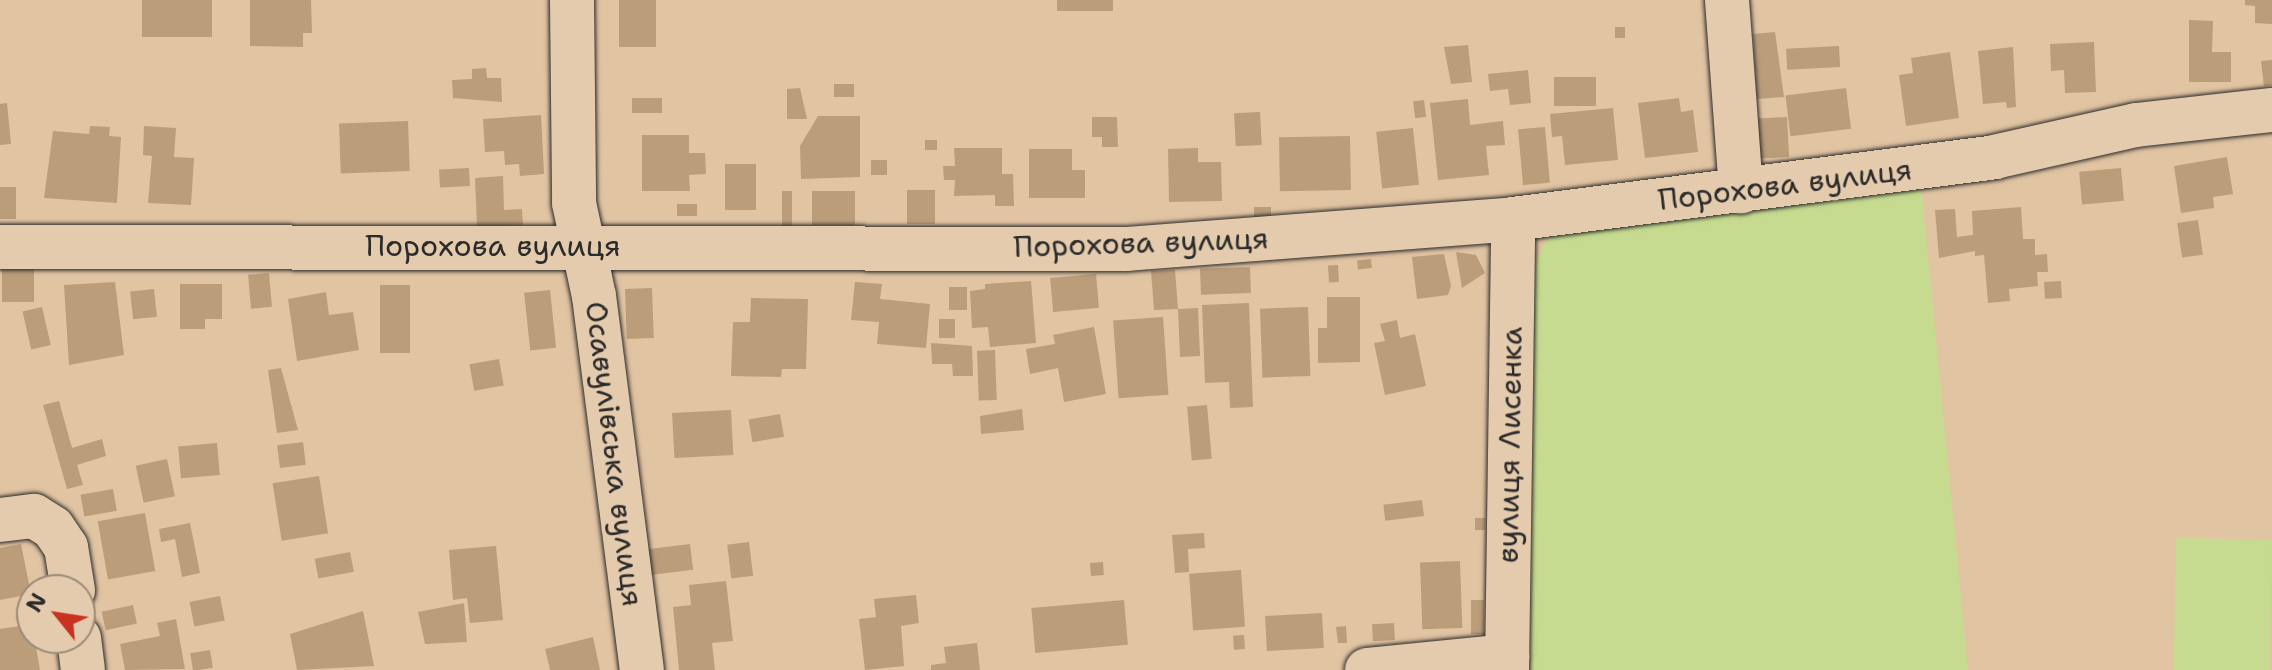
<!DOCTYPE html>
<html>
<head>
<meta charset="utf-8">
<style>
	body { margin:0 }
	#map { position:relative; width:2272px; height:670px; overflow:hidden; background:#e1c4a2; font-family:"Shantell Sans",sans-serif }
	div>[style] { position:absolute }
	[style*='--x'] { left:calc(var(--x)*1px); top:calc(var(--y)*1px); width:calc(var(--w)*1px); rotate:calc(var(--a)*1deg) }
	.green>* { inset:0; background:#c7db90; transform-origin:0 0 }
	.building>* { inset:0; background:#bb9d7a; transform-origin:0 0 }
	.roads { filter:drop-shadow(0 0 2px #2b2b2b) drop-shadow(0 0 2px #2b2b2b) }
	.minor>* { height:44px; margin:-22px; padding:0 22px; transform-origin:22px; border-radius:22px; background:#e5cbad }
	span { translate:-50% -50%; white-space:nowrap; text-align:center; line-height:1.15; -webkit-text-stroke:7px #e5cbad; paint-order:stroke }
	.street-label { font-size:30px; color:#2b2b2b }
	.north { position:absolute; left:16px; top:574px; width:80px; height:80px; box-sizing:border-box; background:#e5cbad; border:2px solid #9b8b79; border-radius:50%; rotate:300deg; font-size:22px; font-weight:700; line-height:32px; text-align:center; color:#2b2b2b }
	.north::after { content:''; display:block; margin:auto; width:28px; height:36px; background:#c8321e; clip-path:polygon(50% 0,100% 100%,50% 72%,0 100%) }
</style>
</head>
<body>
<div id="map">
	<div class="green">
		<div style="clip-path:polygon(1920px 174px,1968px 670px,1517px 670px,1521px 294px,1551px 229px)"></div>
		<div style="left:2176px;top:538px;width:96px;height:132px;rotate:1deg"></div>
	</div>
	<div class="building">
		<div style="left:142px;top:0;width:70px;height:37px"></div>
		<div style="clip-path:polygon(250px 0,311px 0,312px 33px,303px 33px,303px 47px,250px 46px)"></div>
		<div style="left:619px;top:0;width:37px;height:47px"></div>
		<div style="left:1057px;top:0;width:56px;height:11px"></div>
		<div style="clip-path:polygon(2245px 0,2272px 0,2272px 24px,2255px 23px,2255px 6px,2245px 5px)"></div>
		<div style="clip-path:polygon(2189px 20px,2213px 21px,2212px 52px,2231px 52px,2231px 82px,2189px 82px)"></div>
		<div style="left:1615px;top:27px;width:10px;height:11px"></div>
		<div style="clip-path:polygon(1775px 32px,1784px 97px,1757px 99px,1753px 34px)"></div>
		<div style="clip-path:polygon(2094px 42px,2096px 92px,2065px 93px,2064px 70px,2051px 71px,2050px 44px)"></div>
		<div style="clip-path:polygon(1468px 45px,1472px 82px,1451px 84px,1444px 47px)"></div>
		<div style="left:1839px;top:46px;width:21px;height:53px;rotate:87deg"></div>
		<div style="clip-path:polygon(2013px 47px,2016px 107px,2007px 108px,2006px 102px,1983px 104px,1978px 51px)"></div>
		<div style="clip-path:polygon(1950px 52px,1959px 118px,1906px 126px,1899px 75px,1913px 73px,1911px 58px)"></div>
		<div style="clip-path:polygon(2272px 60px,2272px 85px,2264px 86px,2261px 61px)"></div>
		<div style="clip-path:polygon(486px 68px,487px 78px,501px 78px,502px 102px,453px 98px,452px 80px,472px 79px,472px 69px)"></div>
		<div style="clip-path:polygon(1528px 70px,1531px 103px,1510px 105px,1508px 89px,1490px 91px,1488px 74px)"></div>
		<div style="left:1554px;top:77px;width:42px;height:29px"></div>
		<div style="left:854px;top:84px;width:13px;height:20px;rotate:90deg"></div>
		<div style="clip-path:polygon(800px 88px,807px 119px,787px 119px,787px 89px)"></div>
		<div style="left:1846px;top:88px;width:41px;height:61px;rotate:83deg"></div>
		<div style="left:662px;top:98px;width:15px;height:30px;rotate:90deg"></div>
		<div style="clip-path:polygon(1679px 98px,1681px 112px,1693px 110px,1698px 152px,1645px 158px,1638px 103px)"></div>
		<div style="clip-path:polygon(1468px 99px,1470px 125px,1503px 121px,1505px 145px,1486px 146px,1489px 175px,1438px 180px,1430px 103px)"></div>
		<div style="left:1424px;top:100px;width:17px;height:11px;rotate:83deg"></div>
		<div style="clip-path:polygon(7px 103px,11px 144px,0 145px,0 104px)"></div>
		<div style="clip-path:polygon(1613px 108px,1618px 160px,1565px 165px,1562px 136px,1552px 137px,1550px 114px)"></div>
		<div style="left:1260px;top:112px;width:33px;height:26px;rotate:87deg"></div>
		<div style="clip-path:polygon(541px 115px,544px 174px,520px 176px,519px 164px,505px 165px,504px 151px,485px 152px,483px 119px)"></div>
		<div style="clip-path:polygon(818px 116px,860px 116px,860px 177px,801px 179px,800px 146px)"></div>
		<div style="clip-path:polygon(1092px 117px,1117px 117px,1118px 147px,1102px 147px,1102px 137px,1092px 137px)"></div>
		<div style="left:1787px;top:117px;width:40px;height:29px;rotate:87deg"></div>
		<div style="left:408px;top:121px;width:50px;height:69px;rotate:88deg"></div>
		<div style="clip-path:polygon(90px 126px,110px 127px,109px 136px,121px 137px,117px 203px,44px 198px,53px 131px,89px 134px)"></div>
		<div style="clip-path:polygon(144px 126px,176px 128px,174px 157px,194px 158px,191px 205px,148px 203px,152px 156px,143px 155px)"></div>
		<div style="left:1545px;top:127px;width:56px;height:27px;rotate:85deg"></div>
		<div style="left:1413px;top:128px;width:57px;height:37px;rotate:84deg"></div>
		<div style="clip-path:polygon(642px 135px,689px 135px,689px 153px,705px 153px,706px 174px,689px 175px,690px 191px,642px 191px)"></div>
		<div style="left:1350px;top:136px;width:54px;height:71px;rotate:89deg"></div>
		<div style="left:925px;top:140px;width:12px;height:10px"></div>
		<div style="clip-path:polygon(954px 148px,1002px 148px,1002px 174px,1013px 174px,1014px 206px,995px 206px,995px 195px,954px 196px,955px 180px,944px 180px,943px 166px,955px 166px)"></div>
		<div style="clip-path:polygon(1198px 148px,1198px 162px,1221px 162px,1222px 201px,1169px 202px,1168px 149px)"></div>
		<div style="clip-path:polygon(1029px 149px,1072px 149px,1072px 170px,1085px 170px,1085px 198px,1029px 198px)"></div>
		<div style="clip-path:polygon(2227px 157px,2233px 194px,2213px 197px,2214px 208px,2181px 213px,2174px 166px)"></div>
		<div style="left:887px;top:160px;width:15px;height:16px;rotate:90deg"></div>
		<div style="left:725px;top:164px;width:31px;height:46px"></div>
		<div style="left:469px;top:168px;width:18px;height:30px;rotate:87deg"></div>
		<div style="left:2121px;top:168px;width:33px;height:42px;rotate:85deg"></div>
		<div style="clip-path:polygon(503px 176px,504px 210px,522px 209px,523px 225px,477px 227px,475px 178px)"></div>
		<div style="left:0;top:187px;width:16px;height:32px"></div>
		<div style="left:935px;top:190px;width:34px;height:28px;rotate:90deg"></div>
		<div style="left:782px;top:191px;width:10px;height:35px"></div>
		<div style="left:812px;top:191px;width:43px;height:34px"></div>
		<div style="left:697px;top:204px;width:12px;height:20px;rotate:90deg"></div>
		<div style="left:1271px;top:207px;width:12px;height:17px;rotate:90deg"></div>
		<div style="clip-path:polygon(2021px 207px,2023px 239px,2035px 239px,2035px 255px,2047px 254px,2048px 272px,2037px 272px,2038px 286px,2009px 289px,2010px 301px,1988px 303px,1984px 255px,1975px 256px,1975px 251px,1939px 258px,1935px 210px,1955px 209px,1957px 237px,1973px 235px,1972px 211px)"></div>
		<div style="left:2198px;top:220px;width:35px;height:21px;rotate:82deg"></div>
		<div style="clip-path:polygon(1456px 252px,1476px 255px,1485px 273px,1462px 288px)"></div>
		<div style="clip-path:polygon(1444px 254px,1451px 286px,1448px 295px,1417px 299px,1412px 257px)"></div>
		<div style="left:1371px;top:259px;width:9px;height:14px;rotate:84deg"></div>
		<div style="left:1338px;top:265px;width:17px;height:10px;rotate:87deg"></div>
		<div style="left:1250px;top:267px;width:26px;height:50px;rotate:88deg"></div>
		<div style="left:2px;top:268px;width:32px;height:34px"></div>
		<div style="clip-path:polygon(1175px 270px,1178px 309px,1198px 308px,1200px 356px,1180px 357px,1178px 309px,1154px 310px,1151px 271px)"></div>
		<div style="left:269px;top:273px;width:34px;height:21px;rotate:85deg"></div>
		<div style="left:1096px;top:274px;width:34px;height:46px;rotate:85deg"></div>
		<div style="clip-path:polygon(1031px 281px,1036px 343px,990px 347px,988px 327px,972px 328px,970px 291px,985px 289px,985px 284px)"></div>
		<div style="left:2061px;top:281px;width:17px;height:17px;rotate:87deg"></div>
		<div style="clip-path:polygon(115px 282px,124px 355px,69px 365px,64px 285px)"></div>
		<div style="clip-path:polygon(855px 282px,882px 284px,880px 299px,930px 304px,926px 348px,877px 344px,879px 322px,851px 320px)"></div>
		<div style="clip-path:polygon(180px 284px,222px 284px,222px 319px,205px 319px,205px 329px,180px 329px)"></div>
		<div style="left:380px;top:285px;width:30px;height:68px"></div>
		<div style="left:949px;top:287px;width:18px;height:23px"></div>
		<div style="left:652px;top:288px;width:50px;height:27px;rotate:88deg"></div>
		<div style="left:154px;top:289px;width:28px;height:24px;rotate:84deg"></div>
		<div style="left:550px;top:290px;width:58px;height:26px;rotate:84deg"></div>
		<div style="clip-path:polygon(326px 292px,329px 315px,353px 312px,359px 350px,297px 361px,288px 299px)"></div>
		<div style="clip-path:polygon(1327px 297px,1360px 297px,1360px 362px,1318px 363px,1318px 328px,1327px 328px)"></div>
		<div style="clip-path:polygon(751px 298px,808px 299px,806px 369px,782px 369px,781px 377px,731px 376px,733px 322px,750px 322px)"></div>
		<div style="clip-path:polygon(1249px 303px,1253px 407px,1230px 408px,1229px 382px,1205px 383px,1202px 305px)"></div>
		<div style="left:42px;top:307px;width:39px;height:20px;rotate:77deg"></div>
		<div style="left:1308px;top:307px;width:69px;height:48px;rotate:88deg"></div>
		<div style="left:1163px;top:317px;width:78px;height:50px;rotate:86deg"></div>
		<div style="left:955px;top:319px;width:19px;height:16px;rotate:90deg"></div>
		<div style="clip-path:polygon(1397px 320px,1400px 338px,1415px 334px,1426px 386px,1385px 395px,1374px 343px,1385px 341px,1380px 324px)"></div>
		<div style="clip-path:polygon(1094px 327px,1106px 394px,1064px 402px,1058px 368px,1030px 374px,1026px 349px,1055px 344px,1053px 335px)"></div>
		<div style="clip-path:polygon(931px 343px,972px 346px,973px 376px,953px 376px,952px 364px,932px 364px)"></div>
		<div style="left:995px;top:350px;width:50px;height:18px;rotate:88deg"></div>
		<div style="left:499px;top:359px;width:27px;height:30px;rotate:80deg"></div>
		<div style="clip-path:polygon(281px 368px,298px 430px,277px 433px,268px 370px)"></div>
		<div style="clip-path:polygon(59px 401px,72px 448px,102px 439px,106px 456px,77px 465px,83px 485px,67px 489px,43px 405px)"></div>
		<div style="left:1207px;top:405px;width:54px;height:20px;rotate:85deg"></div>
		<div style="clip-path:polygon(1022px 409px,1024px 430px,981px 434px,980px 416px)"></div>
		<div style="left:731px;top:410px;width:45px;height:59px;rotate:87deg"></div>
		<div style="left:780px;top:414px;width:23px;height:32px;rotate:80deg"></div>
		<div style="left:303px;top:442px;width:23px;height:26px;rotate:83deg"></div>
		<div style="left:217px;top:443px;width:32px;height:39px;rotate:85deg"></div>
		<div style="left:167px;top:459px;width:38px;height:32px;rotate:78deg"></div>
		<div style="left:319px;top:476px;width:58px;height:47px;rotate:81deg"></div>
		<div style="left:113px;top:489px;width:22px;height:33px;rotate:80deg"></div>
		<div style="left:1422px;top:500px;width:16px;height:39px;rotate:83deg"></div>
		<div style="left:145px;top:513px;width:59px;height:48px;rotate:80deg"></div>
		<div style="left:1475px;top:518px;width:10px;height:12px"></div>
		<div style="clip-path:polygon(190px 523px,200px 573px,182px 577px,175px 539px,161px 542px,159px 529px)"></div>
		<div style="clip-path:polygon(1204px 533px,1205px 548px,1188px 549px,1189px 572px,1175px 573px,1172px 535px)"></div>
		<div style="left:749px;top:542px;width:34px;height:22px;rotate:83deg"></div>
		<div style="clip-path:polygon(21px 544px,31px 594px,0 600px,0 548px)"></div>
		<div style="left:690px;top:544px;width:26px;height:43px;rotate:83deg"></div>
		<div style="clip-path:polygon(496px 546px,503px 620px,470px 623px,467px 598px,453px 600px,449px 550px)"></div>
		<div style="left:350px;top:552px;width:20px;height:36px;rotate:79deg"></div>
		<div style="left:1460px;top:561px;width:67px;height:40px;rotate:88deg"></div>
		<div style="left:1103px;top:562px;width:13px;height:13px;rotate:86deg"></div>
		<div style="left:1241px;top:570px;width:57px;height:52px;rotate:86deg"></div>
		<div style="clip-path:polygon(726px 581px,733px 641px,712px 643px,715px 670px,679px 670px,673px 607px,691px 605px,689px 585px)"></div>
		<div style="clip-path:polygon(916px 595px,919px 623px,901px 626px,904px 666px,865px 670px,859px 619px,876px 617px,874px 599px)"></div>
		<div style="left:220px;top:596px;width:25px;height:31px;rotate:79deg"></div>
		<div style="left:1124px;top:600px;width:45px;height:93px;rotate:85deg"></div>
		<div style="left:1471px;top:600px;width:13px;height:34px"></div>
		<div style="clip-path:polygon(464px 603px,467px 642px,425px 644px,418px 612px)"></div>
		<div style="left:133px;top:605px;width:19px;height:32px;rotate:78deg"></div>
		<div style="clip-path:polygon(363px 611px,374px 666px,297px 670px,290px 634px)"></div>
		<div style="left:1322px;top:613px;width:35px;height:57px;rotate:87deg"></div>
		<div style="clip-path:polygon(176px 619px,185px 669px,125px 670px,120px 644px,160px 636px,157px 623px)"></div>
		<div style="left:1394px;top:623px;width:17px;height:22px;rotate:87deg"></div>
		<div style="clip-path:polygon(32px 624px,40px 670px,0 670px,0 629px)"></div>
		<div style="clip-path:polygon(1346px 626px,1347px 643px,1338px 643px,1336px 627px)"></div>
		<div style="left:1244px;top:635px;width:14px;height:11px;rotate:86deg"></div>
		<div style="clip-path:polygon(593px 637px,600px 670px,550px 670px,545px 649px)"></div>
		<div style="clip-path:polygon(977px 643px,980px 670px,931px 670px,931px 665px,946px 663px,944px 647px)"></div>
		<div style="left:210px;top:650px;width:18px;height:20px;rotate:81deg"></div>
	</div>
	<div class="roads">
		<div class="minor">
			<div style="--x:572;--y:0;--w:203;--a:89.4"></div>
			<div style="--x:574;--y:203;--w:95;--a:77.9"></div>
			<div style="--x:594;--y:296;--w:377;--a:82.7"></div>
			<div style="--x:1727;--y:0;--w:192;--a:85.8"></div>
			<div style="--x:0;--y:247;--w:1127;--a:0.1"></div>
			<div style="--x:1127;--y:249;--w:387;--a:-4.4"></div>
			<div style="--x:1513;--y:219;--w:485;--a:-7.3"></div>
			<div style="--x:1994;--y:157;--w:146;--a:-12.7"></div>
			<div style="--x:2136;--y:125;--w:137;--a:-6.3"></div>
			<div style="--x:0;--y:520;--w:34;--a:-7"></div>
			<div style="--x:34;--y:516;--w:22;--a:32"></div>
			<div style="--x:53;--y:528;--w:23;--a:56"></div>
			<div style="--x:66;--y:547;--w:44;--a:80.8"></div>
			<div style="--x:79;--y:638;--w:32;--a:83"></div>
			<div style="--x:1367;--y:670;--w:141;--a:-5.7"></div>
			<div style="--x:1507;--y:670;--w:451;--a:-89.2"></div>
		</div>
	</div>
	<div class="street-label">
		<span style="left:1785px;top:185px;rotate:-7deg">Порохова вулиця</span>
		<span style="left:1141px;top:243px;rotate:-2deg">Порохова вулиця</span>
		<span style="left:493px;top:246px">Порохова вулиця</span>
		<span style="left:1510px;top:445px;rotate:-89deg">вулиця Лисенка</span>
		<span style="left:614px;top:454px;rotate:83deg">Осавулівська вулиця</span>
	</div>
	<div class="north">N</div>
</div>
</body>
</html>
